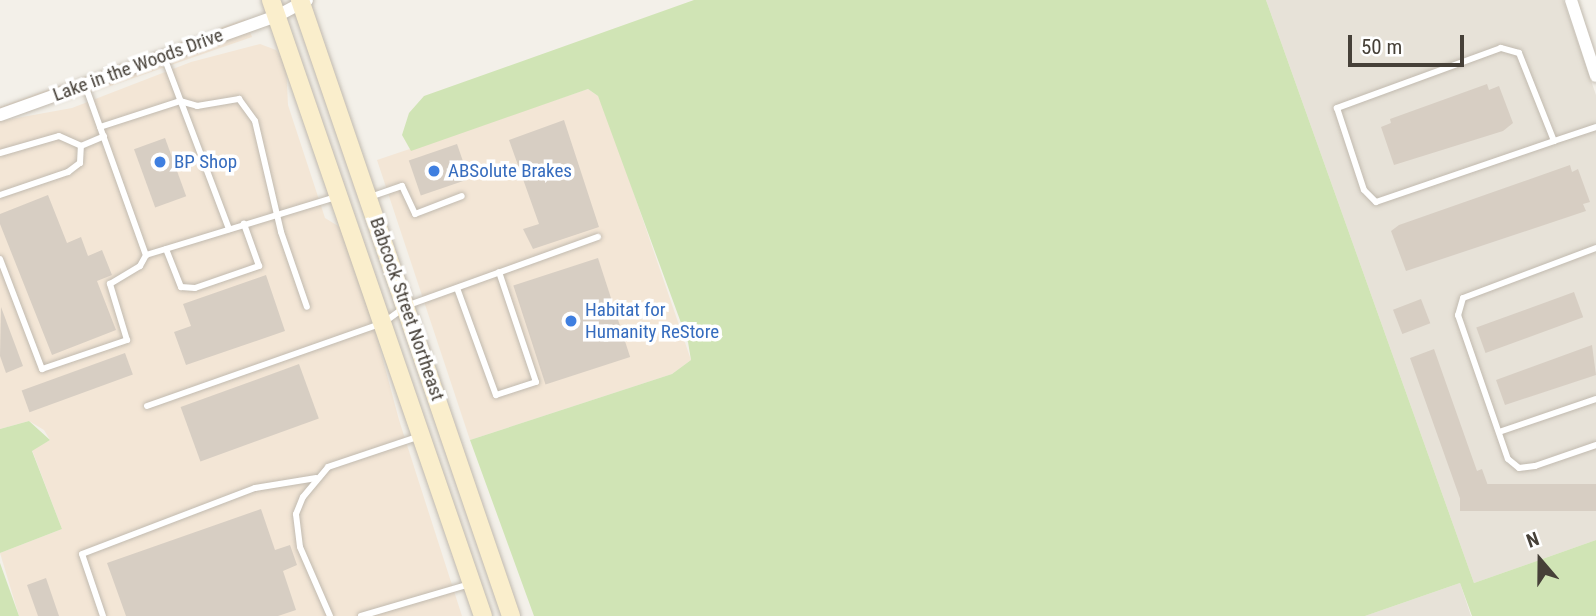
<!DOCTYPE html>
<html>
<head>
<meta charset="utf-8">
<style>
	body { margin:0 }
	#map { position:relative; width:1596px; height:616px; overflow:hidden; background:#f3f0e9; font-family:"Roboto Condensed",sans-serif }
	div>[style] { position:absolute }
	[style*='--x'] { left:calc(var(--x)*1px); top:calc(var(--y)*1px); width:calc(var(--w)*1px); rotate:calc(var(--a)*1deg) }
	.residential>* { inset:0; background:#e7e2d8 }
	.commercial>* { inset:0; background:#f3e6d6 }
	.green>* { inset:0; background:#d0e4b5 }
	.building>* { inset:0; background:#d7cec3; transform-origin:0 0 }
	.roads { filter:drop-shadow(0 0 2px #c1baaf) drop-shadow(0 0 2px #c1baaf) }
	.service>* { height:6px; margin:-3px; padding:0 3px; transform-origin:3px; border-radius:3px; background:#fff }
	.minor>* { height:12px; margin:-6px; padding:0 6px; transform-origin:6px; border-radius:6px; background:#fff }
	.secondary>* { height:18px; margin:-9px; padding:0 9px; transform-origin:9px; border-radius:9px; background:#faeecc }
	.dots>* { width:19px; height:19px; translate:-50% -50%; box-sizing:border-box; border:4px solid #fff; border-radius:50% }
	span { translate:-50% -50%; white-space:nowrap; text-align:center; line-height:1.15; -webkit-text-stroke:7px #fff; paint-order:stroke }
	.street-label { font-size:19px; color:#464038 }
	.shop-label { font-size:19px; color:#366cbe }
	.left { translate:0 -50%; text-align:left }
	.north { position:absolute; left:1505px; top:525px; width:70px; height:70px; -webkit-text-stroke:5px #fff; paint-order:stroke; rotate:340deg; font-size:19px; font-weight:700; line-height:28px; text-align:center; color:#464038 }
	.north::after { content:''; display:block; margin:auto; width:24px; height:32px; background:#464038; clip-path:polygon(50% 0,100% 100%,50% 72%,0 100%) }
	.scale { position:absolute; left:1348px; top:35px; width:116px; height:32px; box-sizing:border-box; border:4px solid #464038; border-top:0; padding-left:9px; font-size:21px; line-height:24px; white-space:nowrap; color:#464038; -webkit-text-stroke:5px #fff; paint-order:stroke }
</style>
</head>
<body>
<div id="map">
	<div class="residential">
		<div style="clip-path:polygon(1266px 0,1563px 0,1596px 95px,1596px 540px,1474px 583px)"></div>
		<div style="clip-path:polygon(1460px 583px,1471px 616px,1365px 616px)"></div>
	</div>
	<div class="commercial">
		<div style="clip-path:polygon(245px 19px,252px 37px,70px 100px,0 112px,0 107px)"></div>
		<div style="clip-path:polygon(260px 44px,276px 50px,286px 64px,288px 105px,325px 218px,343px 229px,366px 296px,399px 420px,462px 616px,19px 616px,0 553px,62px 529px,32px 450px,50px 440px,44px 430px,29px 421px,0 429px,0 121px,72px 108px,191px 62px)"></div>
		<div style="clip-path:polygon(588px 89px,598px 96px,607px 115px,691px 360px,672px 374px,470px 440px,377px 160px)"></div>
	</div>
	<div class="green">
		<div style="clip-path:polygon(694px 0,1266px 0,1474px 583px,1596px 540px,1596px 616px,1472px 616px,1460px 583px,1365px 616px,534px 616px,470px 440px,672px 374px,691px 360px,688px 342px,598px 96px,588px 89px,411px 151px,402px 135px,409px 113px,424px 96px)"></div>
		<div style="clip-path:polygon(29px 421px,50px 440px,32px 451px,62px 529px,0 553px,0 429px)"></div>
		<div style="clip-path:polygon(0 563px,19px 616px,0 616px)"></div>
	</div>
	<div class="building">
		<div style="clip-path:polygon(1487px 84px,1489px 90px,1499px 86px,1513px 123px,1503px 131px,1394px 165px,1381px 127px,1391px 123px,1390px 119px)"></div>
		<div style="clip-path:polygon(564px 120px,599px 227px,533px 249px,523px 229px,539px 224px,509px 140px)"></div>
		<div style="left:165px;top:138px;width:62px;height:33px;rotate:70deg"></div>
		<div style="left:457px;top:144px;width:37px;height:51px;rotate:71deg"></div>
		<div style="clip-path:polygon(1570px 165px,1572px 172px,1578px 169px,1590px 202px,1583px 204px,1586px 211px,1406px 271px,1391px 231px,1399px 225px)"></div>
		<div style="clip-path:polygon(48px 195px,67px 243px,81px 237px,88px 256px,102px 250px,112px 275px,97px 281px,116px 330px,52px 355px,0 224px,0 214px)"></div>
		<div style="left:598px;top:258px;width:104px;height:89px;rotate:72deg"></div>
		<div style="clip-path:polygon(266px 275px,285px 331px,186px 365px,174px 332px,191px 326px,183px 304px)"></div>
		<div style="left:1574px;top:292px;width:27px;height:104px;rotate:70deg"></div>
		<div style="left:1421px;top:299px;width:26px;height:30px;rotate:69deg"></div>
		<div style="clip-path:polygon(1px 307px,23px 366px,6px 373px,0 356px)"></div>
		<div style="clip-path:polygon(1592px 345px,1596px 375px,1505px 405px,1496px 380px)"></div>
		<div style="clip-path:polygon(1434px 349px,1477px 471px,1482px 469px,1491px 494px,1462px 504px,1410px 358px)"></div>
		<div style="left:125px;top:353px;width:23px;height:110px;rotate:70deg"></div>
		<div style="left:299px;top:364px;width:58px;height:126px;rotate:70deg"></div>
		<div style="left:1596px;top:484px;width:27px;height:136px;rotate:90deg"></div>
		<div style="clip-path:polygon(261px 509px,275px 550px,290px 545px,297px 565px,283px 571px,296px 610px,278px 616px,126px 616px,107px 563px)"></div>
		<div style="clip-path:polygon(46px 578px,59px 616px,38px 616px,27px 585px)"></div>
	</div>
	<div class="roads">
		<div class="service">
			<div style="--x:164;--y:57;--w:184;--a:69.3"></div>
			<div style="--x:85;--y:85;--w:181;--a:70.3"></div>
			<div style="--x:146;--y:255;--w:199;--a:-17"></div>
			<div style="--x:100;--y:127;--w:84;--a:-18"></div>
			<div style="--x:180;--y:101;--w:18;--a:16"></div>
			<div style="--x:197;--y:106;--w:43;--a:-9.5"></div>
			<div style="--x:239;--y:99;--w:27;--a:54"></div>
			<div style="--x:255;--y:121;--w:114;--a:76.8"></div>
			<div style="--x:281;--y:232;--w:79;--a:70.9"></div>
			<div style="--x:1554;--y:141;--w:95;--a:-111.7"></div>
			<div style="--x:1519;--y:53;--w:19;--a:-164"></div>
			<div style="--x:1501;--y:48;--w:175;--a:159.9"></div>
			<div style="--x:1337;--y:108;--w:86;--a:71.8"></div>
			<div style="--x:1364;--y:190;--w:17;--a:45"></div>
			<div style="--x:1376;--y:202;--w:188;--a:-18.9"></div>
			<div style="--x:1554;--y:141;--w:44;--a:-18.4"></div>
			<div style="--x:0;--y:153;--w:61;--a:-16.1"></div>
			<div style="--x:59;--y:136;--w:24;--a:24"></div>
			<div style="--x:0;--y:195;--w:72;--a:-18.7"></div>
			<div style="--x:68;--y:172;--w:15;--a:-37"></div>
			<div style="--x:80;--y:163;--w:17;--a:-87"></div>
			<div style="--x:81;--y:146;--w:25;--a:-23"></div>
			<div style="--x:370;--y:197;--w:34;--a:-19"></div>
			<div style="--x:402;--y:186;--w:31;--a:65"></div>
			<div style="--x:415;--y:214;--w:50;--a:-21"></div>
			<div style="--x:1596;--y:248;--w:142;--a:159.4"></div>
			<div style="--x:1463;--y:298;--w:18;--a:106"></div>
			<div style="--x:1458;--y:315;--w:152;--a:70.9"></div>
			<div style="--x:1508;--y:459;--w:14;--a:39"></div>
			<div style="--x:1519;--y:468;--w:16;--a:-7"></div>
			<div style="--x:1535;--y:466;--w:65;--a:-19"></div>
			<div style="--x:166;--y:249;--w:41;--a:68.5"></div>
			<div style="--x:181;--y:287;--w:14;--a:4"></div>
			<div style="--x:195;--y:288;--w:68;--a:-19"></div>
			<div style="--x:259;--y:266;--w:45;--a:-109.7"></div>
			<div style="--x:0;--y:259;--w:118;--a:69.1"></div>
			<div style="--x:42;--y:369;--w:90;--a:-18.8"></div>
			<div style="--x:127;--y:340;--w:59;--a:-106.9"></div>
			<div style="--x:110;--y:284;--w:35;--a:-31"></div>
			<div style="--x:140;--y:266;--w:13;--a:-61"></div>
			<div style="--x:457;--y:288;--w:114;--a:70"></div>
			<div style="--x:496;--y:395;--w:42;--a:-18"></div>
			<div style="--x:536;--y:382;--w:116;--a:-108.6"></div>
			<div style="--x:147;--y:406;--w:250;--a:-19.4"></div>
			<div style="--x:383;--y:323;--w:29;--a:-36"></div>
			<div style="--x:406;--y:306;--w:204;--a:-19.8"></div>
			<div style="--x:1499;--y:432;--w:102;--a:-18.8"></div>
			<div style="--x:103;--y:616;--w:65;--a:-108.7"></div>
			<div style="--x:82;--y:554;--w:185;--a:-20.9"></div>
			<div style="--x:255;--y:488;--w:62;--a:-9.3"></div>
			<div style="--x:330;--y:616;--w:75;--a:-113.5"></div>
			<div style="--x:300;--y:547;--w:33;--a:-97"></div>
			<div style="--x:296;--y:514;--w:18;--a:-68"></div>
			<div style="--x:303;--y:497;--w:39;--a:-50"></div>
			<div style="--x:328;--y:467;--w:97;--a:-18.6"></div>
			<div style="--x:361;--y:616;--w:114;--a:-16.4"></div>
		</div>
		<div class="minor">
			<div style="--x:1571;--y:0;--w:80;--a:71.8"></div>
			<div style="--x:0;--y:115;--w:294;--a:-19.7"></div>
			<div style="--x:277;--y:16;--w:34;--a:-28"></div>
		</div>
		<div class="secondary">
			<div style="--x:271;--y:0;--w:651;--a:71.01"></div>
			<div style="--x:300;--y:0;--w:651;--a:71.09"></div>
		</div>
	</div>
	<div class="dots">
		<div style="left:160px;top:162px;background:#3f7fe0"></div>
		<div style="left:434px;top:171px;background:#3f7fe0"></div>
		<div style="left:571px;top:321px;background:#3f7fe0"></div>
	</div>
	<div class="street-label">
		<span style="left:138px;top:65px;rotate:-20deg">Lake in the Woods Drive</span>
		<span style="left:407px;top:309px;rotate:71deg">Babcock Street Northeast</span>
	</div>
	<div class="shop-label">
		<span class="left" style="left:174px;top:162px">BP Shop</span>
		<span class="left" style="left:448px;top:171px">ABSolute Brakes</span>
		<span class="left" style="left:585px;top:321px">Habitat for<br>Humanity ReStore</span>
	</div>
	<div class="north">N</div>
	<div class="scale">50 m</div>
</div>
</body>
</html>
